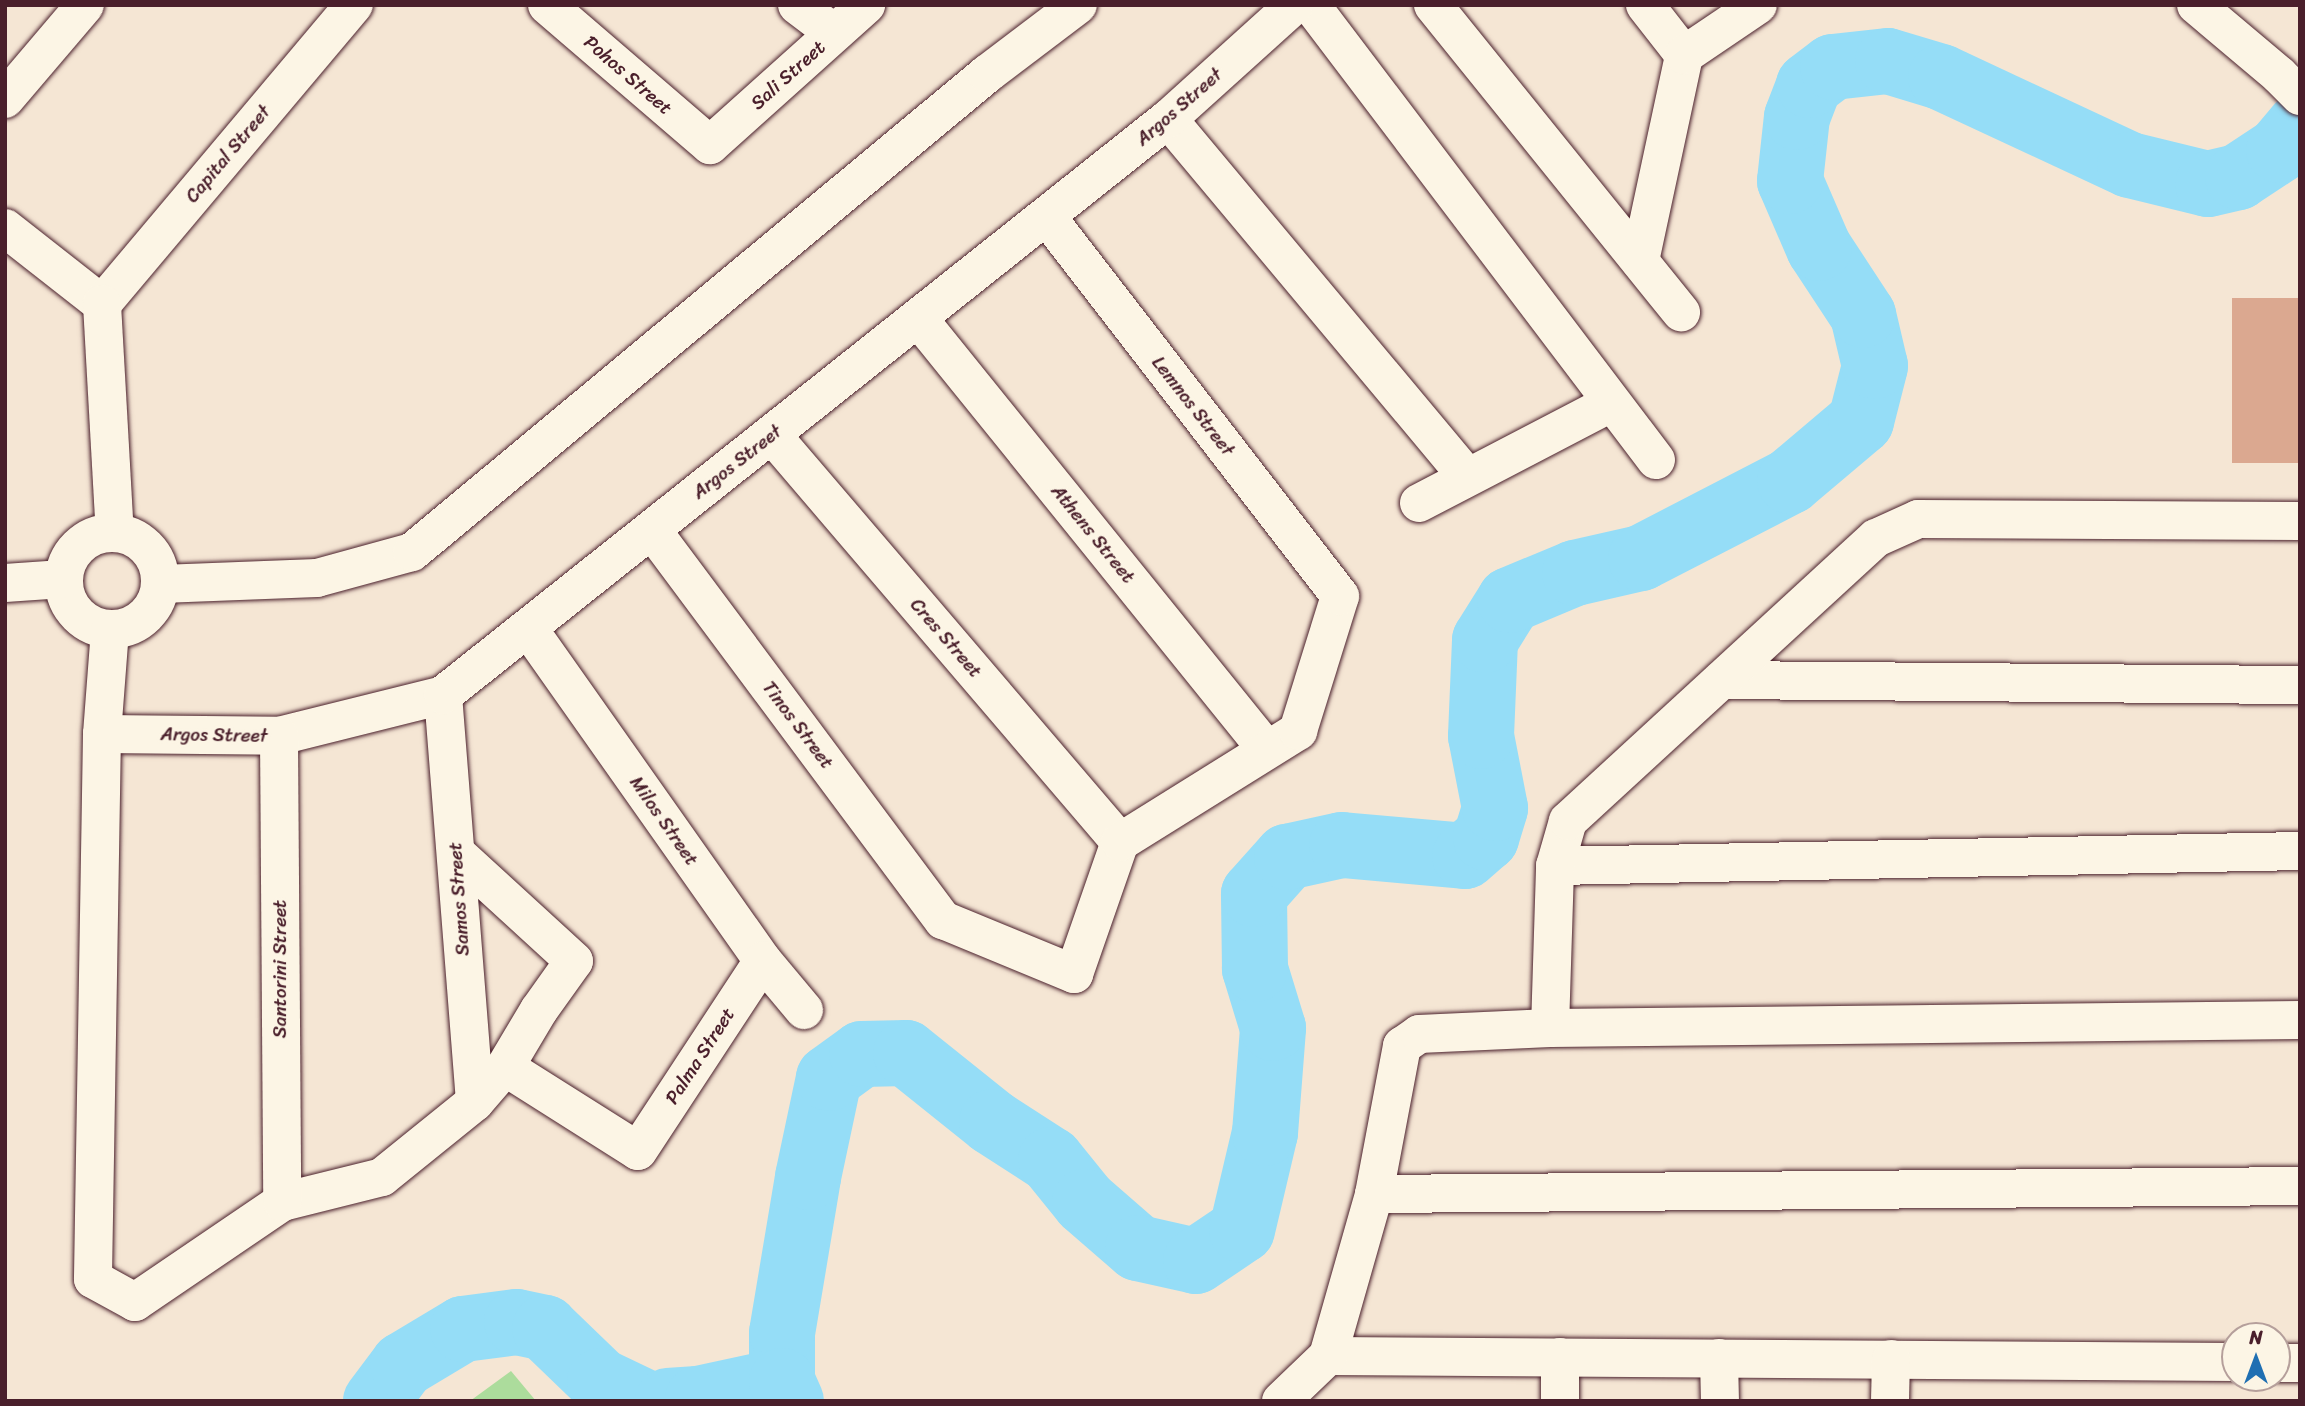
<!DOCTYPE html>
<html>
<head>
<meta charset="utf-8">
<style>
	body { margin:0 }
	#map { position:relative; width:2305px; height:1406px; overflow:hidden; background:#f5e6d4; font-family:Sriracha,sans-serif }
	div>[style] { position:absolute }
	[style*='--x'] { left:calc(var(--x)*1px); top:calc(var(--y)*1px); width:calc(var(--w)*1px); rotate:calc(var(--a)*1deg) }
	.green>* { inset:0; background:#acdc9c }
	.river>* { height:66px; margin:-33px; padding:0 33px; transform-origin:33px; border-radius:33px; background:#95ddf7 }
	.building>* { inset:0; background:#dba890; transform-origin:0 0 }
	.roads { filter:drop-shadow(0 0 2px #4a1f2b) drop-shadow(0 0 2px #4a1f2b) }
	.minor>* { height:38px; margin:-19px; padding:0 19px; transform-origin:19px; border-radius:19px; background:#fcf5e5 }
	.minor>.ring { margin:-19px; padding:0; box-sizing:content-box; background:none; border:38px solid #fcf5e5; border-radius:50% }
	span { translate:-50% -50%; white-space:nowrap; text-align:center; line-height:1.15; -webkit-text-stroke:6px #fcf5e5; paint-order:stroke }
	.street-label { font-size:19px; color:#4a1f2b }
	.frame { position:absolute; inset:0; border:7px solid #4a1f2b; pointer-events:none }
	.north { position:absolute; left:2221px; top:1322px; width:70px; height:70px; box-sizing:border-box; background:#fcf5e5; border:2px solid #b59f9b; border-radius:50%; rotate:0deg; font-size:19px; font-weight:700; line-height:28px; text-align:center; color:#4a1f2b }
	.north::after { content:''; display:block; margin:auto; width:24px; height:32px; background:#1f6fb2; clip-path:polygon(50% 0,100% 100%,50% 72%,0 100%) }
</style>
</head>
<body>
<div id="map">
	<div class="green">
		<div style="clip-path:polygon(511px 1371px,536px 1401px,470px 1401px)"></div>
	</div>
	<div class="river">
		<div style="--x:782;--y:1381;--w:48;--a:-90"></div>
		<div style="--x:782;--y:1333;--w:158;--a:-80.5"></div>
		<div style="--x:808;--y:1177;--w:101;--a:-78"></div>
		<div style="--x:829;--y:1078;--w:41;--a:-36"></div>
		<div style="--x:862;--y:1054;--w:44;--a:-1.3"></div>
		<div style="--x:906;--y:1053;--w:110;--a:38.7"></div>
		<div style="--x:992;--y:1122;--w:70;--a:32.8"></div>
		<div style="--x:1051;--y:1160;--w:54;--a:51"></div>
		<div style="--x:1085;--y:1202;--w:70;--a:41"></div>
		<div style="--x:1138;--y:1248;--w:59;--a:12.6"></div>
		<div style="--x:1196;--y:1261;--w:55;--a:-34"></div>
		<div style="--x:1242;--y:1230;--w:100;--a:-76.7"></div>
		<div style="--x:1265;--y:1133;--w:105;--a:-85.6"></div>
		<div style="--x:1273;--y:1028;--w:62;--a:-107"></div>
		<div style="--x:1255;--y:969;--w:75;--a:-90.8"></div>
		<div style="--x:1254;--y:894;--w:50;--a:-48.3"></div>
		<div style="--x:1287;--y:857;--w:56;--a:-12.3"></div>
		<div style="--x:1342;--y:845;--w:123;--a:5.1"></div>
		<div style="--x:1465;--y:856;--w:28;--a:-41"></div>
		<div style="--x:1486;--y:838;--w:31;--a:-73"></div>
		<div style="--x:1495;--y:808;--w:73;--a:-101"></div>
		<div style="--x:1481;--y:736;--w:96;--a:-87.6"></div>
		<div style="--x:1485;--y:640;--w:47;--a:-58"></div>
		<div style="--x:1510;--y:600;--w:70;--a:-22.6"></div>
		<div style="--x:1575;--y:573;--w:68;--a:-12.8"></div>
		<div style="--x:1641;--y:558;--w:168;--a:-27.3"></div>
		<div style="--x:1790;--y:481;--w:93;--a:-40.2"></div>
		<div style="--x:1861;--y:421;--w:57;--a:-75.7"></div>
		<div style="--x:1875;--y:366;--w:52;--a:-103.2"></div>
		<div style="--x:1863;--y:315;--w:80;--a:-123.3"></div>
		<div style="--x:1819;--y:248;--w:73;--a:-113.4"></div>
		<div style="--x:1790;--y:181;--w:64;--a:-83.8"></div>
		<div style="--x:1797;--y:117;--w:34;--a:-69"></div>
		<div style="--x:1809;--y:85;--w:30;--a:-37"></div>
		<div style="--x:1833;--y:67;--w:55;--a:-6.2"></div>
		<div style="--x:1888;--y:61;--w:55;--a:16.8"></div>
		<div style="--x:1941;--y:77;--w:208;--a:25"></div>
		<div style="--x:2130;--y:165;--w:80;--a:13.7"></div>
		<div style="--x:2208;--y:184;--w:31;--a:-13"></div>
		<div style="--x:2238;--y:177;--w:49;--a:-33.4"></div>
		<div style="--x:2279;--y:150;--w:33;--a:-50"></div>
		<div style="--x:376;--y:1401;--w:45;--a:-53.1"></div>
		<div style="--x:403;--y:1365;--w:70;--a:-31"></div>
		<div style="--x:463;--y:1329;--w:54;--a:-7.4"></div>
		<div style="--x:517;--y:1322;--w:29;--a:12"></div>
		<div style="--x:545;--y:1328;--w:76;--a:43.9"></div>
		<div style="--x:600;--y:1381;--w:47;--a:25.5"></div>
		<div style="--x:668;--y:1401;--w:30;--a:-4"></div>
		<div style="--x:698;--y:1399;--w:86;--a:-12.1"></div>
		<div style="--x:782;--y:1381;--w:22;--a:66"></div>
	</div>
	<div class="building">
		<div style="left:2300px;top:298px;width:165px;height:68px;rotate:90deg"></div>
	</div>
	<div class="roads">
		<div class="minor">
			<div style="--x:547;--y:5;--w:215;--a:40.7"></div>
			<div style="--x:710;--y:145;--w:210;--a:-41.9"></div>
			<div style="--x:797;--y:5;--w:46;--a:37.1"></div>
			<div style="--x:1311;--y:5;--w:571;--a:52.83"></div>
			<div style="--x:1433;--y:5;--w:395;--a:51.1"></div>
			<div style="--x:1645;--y:5;--w:63;--a:52"></div>
			<div style="--x:2196;--y:5;--w:109;--a:40.1"></div>
			<div style="--x:2279;--y:75;--w:30;--a:45"></div>
			<div style="--x:5;--y:99;--w:123;--a:-49.6"></div>
			<div style="--x:1168;--y:119;--w:465;--a:50.1"></div>
			<div style="--x:5;--y:228;--w:123;--a:38.1"></div>
			<div style="--x:1640;--y:261;--w:211;--a:-77.9"></div>
			<div style="--x:1684;--y:55;--w:89;--a:-34"></div>
			<div style="--x:102;--y:304;--w:391;--a:-49.9"></div>
			<div style="--x:102;--y:304;--w:229;--a:86.8"></div>
			<div style="--x:918;--y:318;--w:555;--a:51.07"></div>
			<div style="--x:772;--y:435;--w:535;--a:49.47"></div>
			<div style="--x:1419;--y:503;--w:216;--a:-27.5"></div>
			<div style="--x:652;--y:530;--w:487;--a:53.3"></div>
			<div style="--x:943;--y:920;--w:142;--a:22.4"></div>
			<div style="--x:1074;--y:974;--w:140;--a:-70.8"></div>
			<div style="--x:1120;--y:842;--w:210;--a:-31.9"></div>
			<div style="--x:1298;--y:731;--w:141;--a:-72.7"></div>
			<div style="--x:1340;--y:596;--w:480;--a:-127.7"></div>
			<div class="ring" style="left:64px;top:533px;width:58px;height:58px"></div>
			<div style="--x:5;--y:583;--w:58;--a:-3.9"></div>
			<div style="--x:161;--y:584;--w:156;--a:-2.2"></div>
			<div style="--x:317;--y:578;--w:98;--a:-15.3"></div>
			<div style="--x:412;--y:552;--w:748;--a:-39.74"></div>
			<div style="--x:987;--y:74;--w:114;--a:-37.2"></div>
			<div style="--x:528;--y:628;--w:408;--a:54.8"></div>
			<div style="--x:763;--y:961;--w:64;--a:50.1"></div>
			<div style="--x:110;--y:630;--w:104;--a:94.4"></div>
			<div style="--x:102;--y:734;--w:545;--a:90.95"></div>
			<div style="--x:93;--y:1279;--w:48;--a:28.7"></div>
			<div style="--x:135;--y:1302;--w:178;--a:-34.2"></div>
			<div style="--x:282;--y:1202;--w:103;--a:-14"></div>
			<div style="--x:382;--y:1177;--w:119;--a:-38.9"></div>
			<div style="--x:475;--y:1102;--w:46;--a:-49.4"></div>
			<div style="--x:505;--y:1067;--w:66;--a:-59.2"></div>
			<div style="--x:539;--y:1010;--w:60;--a:-54.5"></div>
			<div style="--x:574;--y:961;--w:160;--a:-137.5"></div>
			<div style="--x:1722;--y:680;--w:578;--a:0.5"></div>
			<div style="--x:443;--y:695;--w:408;--a:85.5"></div>
			<div style="--x:102;--y:734;--w:177;--a:0.6"></div>
			<div style="--x:279;--y:736;--w:169;--a:-14"></div>
			<div style="--x:443;--y:695;--w:926;--a:-38.47"></div>
			<div style="--x:1168;--y:119;--w:170;--a:-42.1"></div>
			<div style="--x:279;--y:736;--w:466;--a:89.6"></div>
			<div style="--x:1555;--y:866;--w:745;--a:-1.15"></div>
			<div style="--x:1550;--y:1028;--w:162;--a:-88.2"></div>
			<div style="--x:1555;--y:866;--w:47;--a:-73.9"></div>
			<div style="--x:1568;--y:821;--w:418;--a:-42.6"></div>
			<div style="--x:1876;--y:538;--w:46;--a:-24.3"></div>
			<div style="--x:1918;--y:519;--w:382;--a:0.3"></div>
			<div style="--x:505;--y:1067;--w:157;--a:32.3"></div>
			<div style="--x:638;--y:1151;--w:227;--a:-56.7"></div>
			<div style="--x:1374;--y:1194;--w:926;--a:-0.49"></div>
			<div style="--x:1328;--y:1356;--w:907;--a:0.38"></div>
			<div style="--x:1560;--y:1357;--w:44;--a:90"></div>
			<div style="--x:1719;--y:1358;--w:43;--a:88.7"></div>
			<div style="--x:2277;--y:1363;--w:23;--a:0"></div>
			<div style="--x:1281;--y:1401;--w:65;--a:-43.8"></div>
			<div style="--x:1328;--y:1356;--w:168;--a:-74.1"></div>
			<div style="--x:1374;--y:1194;--w:151;--a:-79.3"></div>
			<div style="--x:1402;--y:1046;--w:21;--a:-35"></div>
			<div style="--x:1419;--y:1034;--w:131;--a:-2.6"></div>
			<div style="--x:1550;--y:1028;--w:750;--a:-0.61"></div>
			<div style="--x:1890;--y:1401;--w:42;--a:-88.6"></div>
		</div>
	</div>
	<div class="street-label">
		<span style="left:628px;top:75px;rotate:41deg">Pohos Street</span>
		<span style="left:788px;top:75px;rotate:-42deg">Sali Street</span>
		<span style="left:1179px;top:107px;rotate:-41deg">Argos Street</span>
		<span style="left:228px;top:154px;rotate:-50deg">Capital Street</span>
		<span style="left:1193px;top:406px;rotate:52deg">Lemnos Street</span>
		<span style="left:737px;top:462px;rotate:-38deg">Argos Street</span>
		<span style="left:1093px;top:534px;rotate:51deg">Athens Street</span>
		<span style="left:946px;top:638px;rotate:49deg">Cres Street</span>
		<span style="left:798px;top:725px;rotate:53deg">Tinos Street</span>
		<span style="left:214px;top:735px;rotate:1deg">Argos Street</span>
		<span style="left:664px;top:821px;rotate:55deg">Milos Street</span>
		<span style="left:459px;top:899px;rotate:-94deg">Samos Street</span>
		<span style="left:280px;top:969px;rotate:-90deg">Santorini Street</span>
		<span style="left:700px;top:1056px;rotate:-57deg">Palma Street</span>
	</div>
	<div class="frame"></div>
	<div class="north">N</div>
</div>
</body>
</html>
